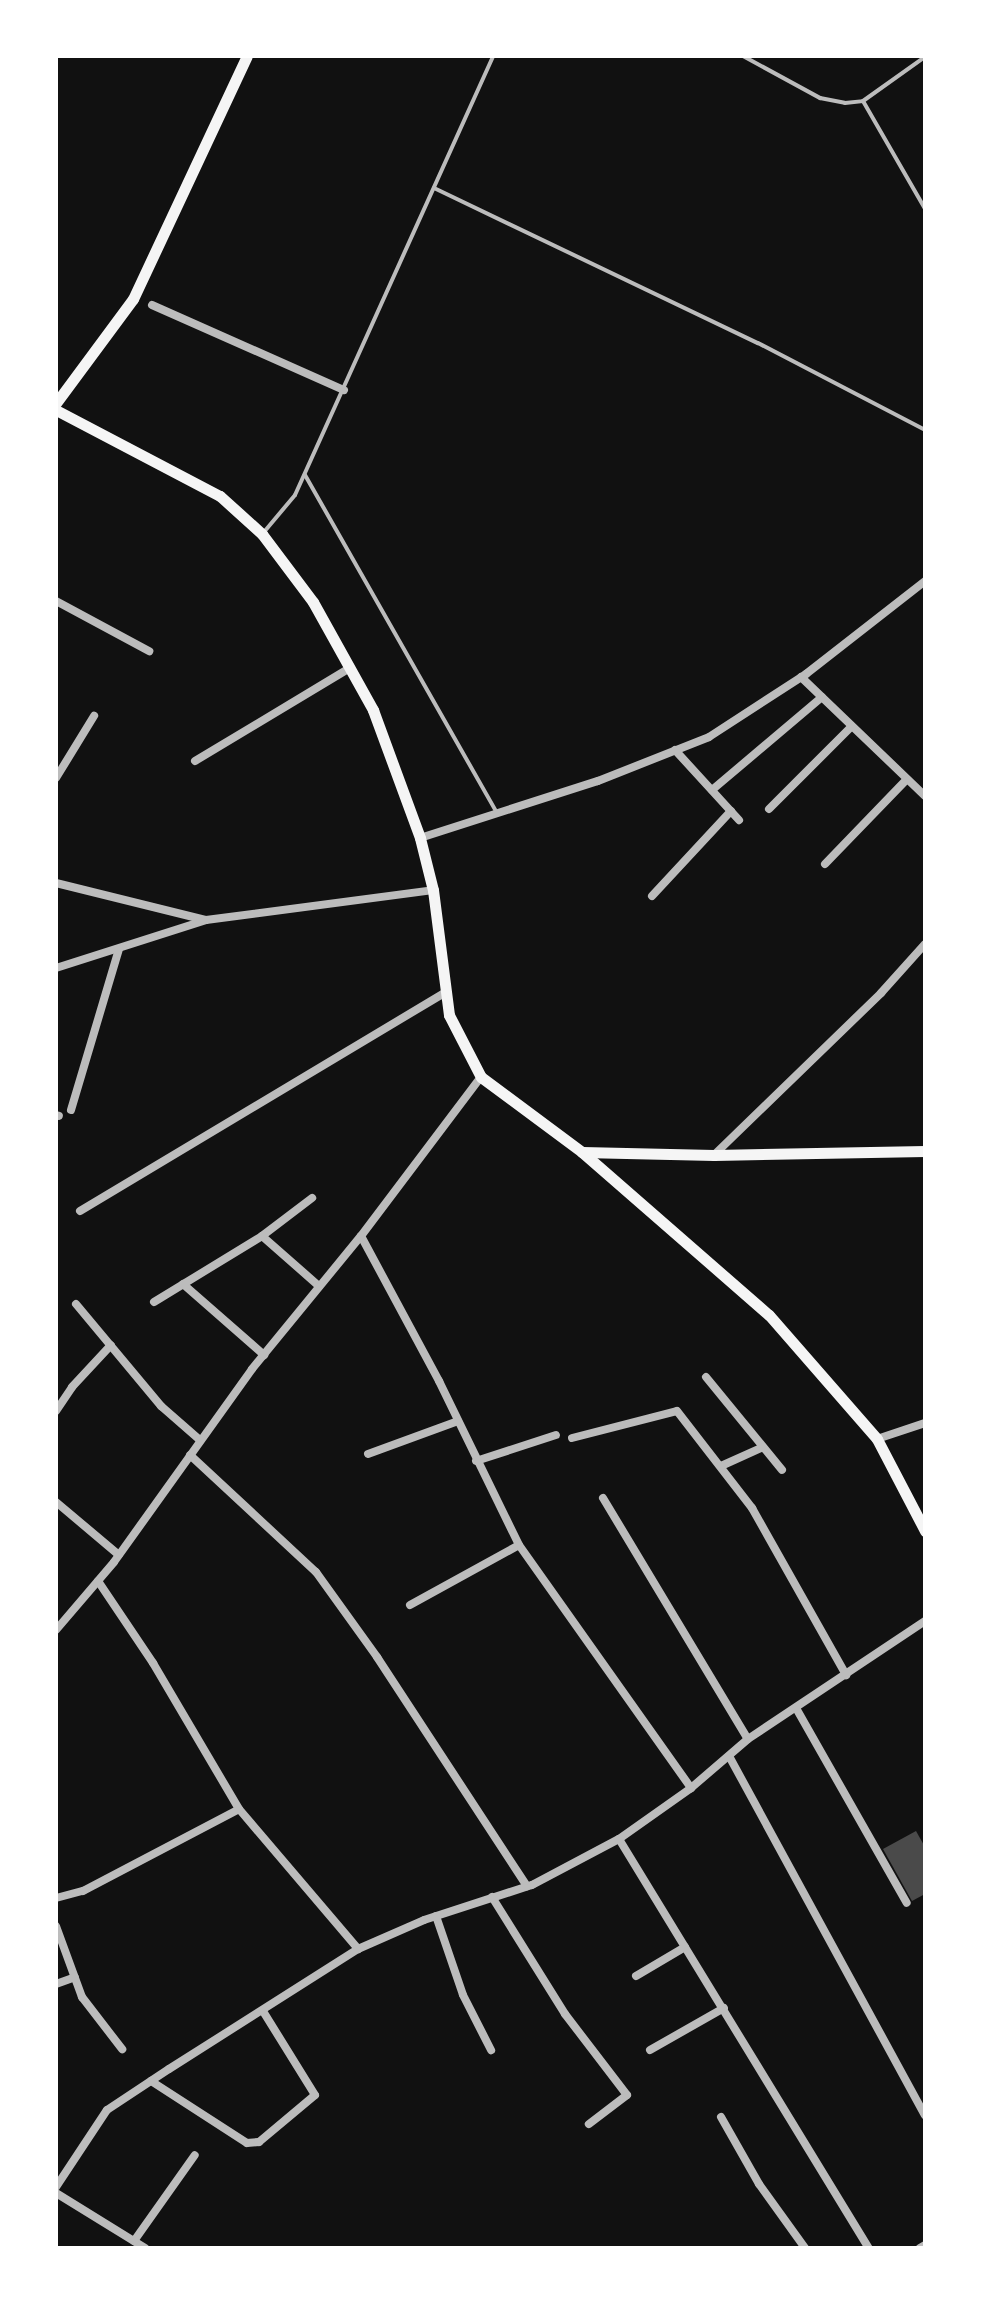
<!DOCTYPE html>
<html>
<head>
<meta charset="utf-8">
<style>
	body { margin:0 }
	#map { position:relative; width:981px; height:2304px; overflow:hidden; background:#111; font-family:Cabin,sans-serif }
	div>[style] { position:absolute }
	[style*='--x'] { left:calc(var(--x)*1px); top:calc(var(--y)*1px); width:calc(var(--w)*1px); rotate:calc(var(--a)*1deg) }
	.building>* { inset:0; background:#4a4a4a }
	.service>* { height:4px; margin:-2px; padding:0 2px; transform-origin:2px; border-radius:2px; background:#bcbcbc }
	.minor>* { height:8px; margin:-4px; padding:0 4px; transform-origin:4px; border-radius:4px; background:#bcbcbc }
	.secondary>* { height:11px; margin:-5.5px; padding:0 5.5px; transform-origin:5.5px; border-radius:5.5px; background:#f5f5f5 }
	span { translate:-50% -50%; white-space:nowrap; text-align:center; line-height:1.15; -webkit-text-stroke:8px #fff; paint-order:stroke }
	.frame { position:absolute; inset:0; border:58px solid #fff; pointer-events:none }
</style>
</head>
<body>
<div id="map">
	<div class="building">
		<div style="clip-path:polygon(916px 1831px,925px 1847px,925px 1894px,912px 1901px,883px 1849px)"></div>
	</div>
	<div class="service">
		<div style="--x:743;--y:56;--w:88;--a:28.6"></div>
		<div style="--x:820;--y:98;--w:25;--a:11"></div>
		<div style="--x:845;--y:103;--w:18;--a:-6"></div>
		<div style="--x:863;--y:101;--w:76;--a:-35.4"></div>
		<div style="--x:863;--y:101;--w:125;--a:60.1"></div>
		<div style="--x:434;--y:188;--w:359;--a:25.6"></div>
		<div style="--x:758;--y:343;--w:188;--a:27.5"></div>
		<div style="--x:305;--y:475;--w:386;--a:60.4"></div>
		<div style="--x:264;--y:532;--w:48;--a:-50"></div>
		<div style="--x:295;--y:495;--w:482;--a:-65.7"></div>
	</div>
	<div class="minor">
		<div style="--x:152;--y:305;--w:210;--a:23.9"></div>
		<div style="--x:56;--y:601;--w:106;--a:28.3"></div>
		<div style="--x:801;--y:677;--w:172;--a:43.8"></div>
		<div style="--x:675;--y:750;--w:95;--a:47.6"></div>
		<div style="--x:195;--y:761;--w:181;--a:-31"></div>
		<div style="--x:56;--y:778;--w:73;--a:-58.5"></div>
		<div style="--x:712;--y:790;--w:144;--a:-40.2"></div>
		<div style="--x:769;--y:809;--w:117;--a:-45"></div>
		<div style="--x:420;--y:838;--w:187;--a:-17.8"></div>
		<div style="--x:598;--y:781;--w:119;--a:-21.6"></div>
		<div style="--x:709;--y:737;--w:116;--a:-33"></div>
		<div style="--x:806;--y:674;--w:151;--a:-38"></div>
		<div style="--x:825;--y:864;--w:118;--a:-46"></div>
		<div style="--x:56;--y:883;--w:154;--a:13.9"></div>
		<div style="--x:652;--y:896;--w:116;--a:-47.1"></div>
		<div style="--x:56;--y:968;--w:157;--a:-17.7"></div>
		<div style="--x:206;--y:920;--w:229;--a:-7.5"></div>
		<div style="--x:71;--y:1110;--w:168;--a:-73.4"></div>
		<div style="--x:56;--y:1115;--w:3;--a:18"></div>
		<div style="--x:714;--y:1155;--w:233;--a:-44.1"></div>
		<div style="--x:881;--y:993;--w:66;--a:-48.1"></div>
		<div style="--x:80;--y:1211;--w:427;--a:-30.9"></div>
		<div style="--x:262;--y:1236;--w:76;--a:41.3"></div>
		<div style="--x:361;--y:1236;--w:165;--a:61.7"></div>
		<div style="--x:439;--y:1381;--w:182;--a:64"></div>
		<div style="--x:519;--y:1545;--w:298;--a:54.7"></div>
		<div style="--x:183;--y:1284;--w:108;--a:41.2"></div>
		<div style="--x:154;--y:1302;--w:127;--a:-31.4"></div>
		<div style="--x:262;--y:1236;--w:63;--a:-37.2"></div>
		<div style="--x:76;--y:1304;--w:133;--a:50.2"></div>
		<div style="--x:161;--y:1406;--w:52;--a:41.1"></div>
		<div style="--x:706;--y:1377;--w:120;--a:50.7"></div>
		<div style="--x:56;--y:1411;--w:29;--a:-56"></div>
		<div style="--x:72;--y:1387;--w:57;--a:-47.1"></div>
		<div style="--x:572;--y:1438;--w:108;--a:-14.4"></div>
		<div style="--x:677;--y:1411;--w:123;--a:52.3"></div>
		<div style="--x:752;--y:1508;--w:192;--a:60.6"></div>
		<div style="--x:877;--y:1439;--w:51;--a:-18.4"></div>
		<div style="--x:368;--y:1454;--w:96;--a:-20.1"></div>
		<div style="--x:190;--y:1455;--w:172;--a:42.9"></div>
		<div style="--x:316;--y:1572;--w:105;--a:54.3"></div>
		<div style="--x:377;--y:1657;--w:274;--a:56.8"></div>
		<div style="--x:476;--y:1461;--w:84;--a:-18"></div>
		<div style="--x:721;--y:1466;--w:46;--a:-24.3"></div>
		<div style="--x:603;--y:1498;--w:281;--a:59"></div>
		<div style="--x:56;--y:1502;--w:82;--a:40.1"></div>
		<div style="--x:98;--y:1581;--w:99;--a:56.1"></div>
		<div style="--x:153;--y:1663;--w:169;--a:59.5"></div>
		<div style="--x:239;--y:1809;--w:184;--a:49.6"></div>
		<div style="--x:410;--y:1605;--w:124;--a:-28.8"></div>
		<div style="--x:56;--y:1630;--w:89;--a:-49.5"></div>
		<div style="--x:114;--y:1562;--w:237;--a:-54.4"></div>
		<div style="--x:252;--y:1369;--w:172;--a:-50.7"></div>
		<div style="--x:361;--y:1236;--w:199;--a:-53"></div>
		<div style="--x:796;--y:1708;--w:224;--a:60.4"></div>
		<div style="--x:729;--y:1756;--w:409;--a:61.4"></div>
		<div style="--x:619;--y:1839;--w:479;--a:58.6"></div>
		<div style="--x:492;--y:1897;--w:138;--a:58"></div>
		<div style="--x:565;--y:2014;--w:102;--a:52.6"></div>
		<div style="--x:627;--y:2095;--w:48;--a:142.7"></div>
		<div style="--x:56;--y:1898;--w:28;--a:-15"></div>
		<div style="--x:83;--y:1891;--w:176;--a:-27.7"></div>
		<div style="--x:436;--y:1916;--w:83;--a:71.1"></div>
		<div style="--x:463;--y:1995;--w:62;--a:63"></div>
		<div style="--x:56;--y:1926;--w:76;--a:69.9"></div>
		<div style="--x:82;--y:1997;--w:66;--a:52.4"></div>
		<div style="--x:636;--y:1976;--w:57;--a:-30.6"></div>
		<div style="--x:56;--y:1984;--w:20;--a:-20"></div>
		<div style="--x:650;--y:2050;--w:85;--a:-29.6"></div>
		<div style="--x:151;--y:2081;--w:114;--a:32.9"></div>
		<div style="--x:247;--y:2143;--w:12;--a:-5"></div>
		<div style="--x:259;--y:2142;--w:73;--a:-40"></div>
		<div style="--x:315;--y:2095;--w:99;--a:-121.8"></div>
		<div style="--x:721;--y:2117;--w:77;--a:60.4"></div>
		<div style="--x:759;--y:2184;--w:79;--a:54.3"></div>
		<div style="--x:56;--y:2187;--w:92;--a:-56.5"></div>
		<div style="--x:107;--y:2110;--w:74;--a:-33.5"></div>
		<div style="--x:169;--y:2069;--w:224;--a:-32.4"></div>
		<div style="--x:358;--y:1949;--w:72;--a:-23.7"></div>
		<div style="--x:424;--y:1920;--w:114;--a:-18"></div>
		<div style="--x:532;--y:1885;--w:98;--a:-27.9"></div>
		<div style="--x:619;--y:1839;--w:88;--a:-35.3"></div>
		<div style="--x:691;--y:1788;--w:75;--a:-40.7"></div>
		<div style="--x:748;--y:1739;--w:213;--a:-33.7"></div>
		<div style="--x:56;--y:2193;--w:105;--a:31.7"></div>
		<div style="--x:134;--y:2241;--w:105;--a:-54.7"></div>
		<div style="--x:920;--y:2248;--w:6;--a:-31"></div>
	</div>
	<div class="secondary">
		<div style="--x:56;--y:403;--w:129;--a:-53.5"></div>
		<div style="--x:133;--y:299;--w:268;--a:-64.9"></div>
		<div style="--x:56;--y:410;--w:185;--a:27.7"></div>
		<div style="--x:220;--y:496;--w:57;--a:42.1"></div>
		<div style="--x:262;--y:534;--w:85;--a:53.1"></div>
		<div style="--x:313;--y:602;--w:124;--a:60.9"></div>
		<div style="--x:373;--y:710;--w:136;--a:69.8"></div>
		<div style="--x:420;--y:838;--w:54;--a:76"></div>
		<div style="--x:433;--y:890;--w:126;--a:82.7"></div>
		<div style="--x:449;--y:1015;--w:70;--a:62.7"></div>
		<div style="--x:481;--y:1077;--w:126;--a:36.6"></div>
		<div style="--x:582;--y:1152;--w:248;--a:41.1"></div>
		<div style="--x:769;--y:1315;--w:164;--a:48.9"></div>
		<div style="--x:877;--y:1439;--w:104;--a:62.4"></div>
		<div style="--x:582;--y:1152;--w:132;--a:1.3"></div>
		<div style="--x:714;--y:1155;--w:211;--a:-1.1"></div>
	</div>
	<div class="frame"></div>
</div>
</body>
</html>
